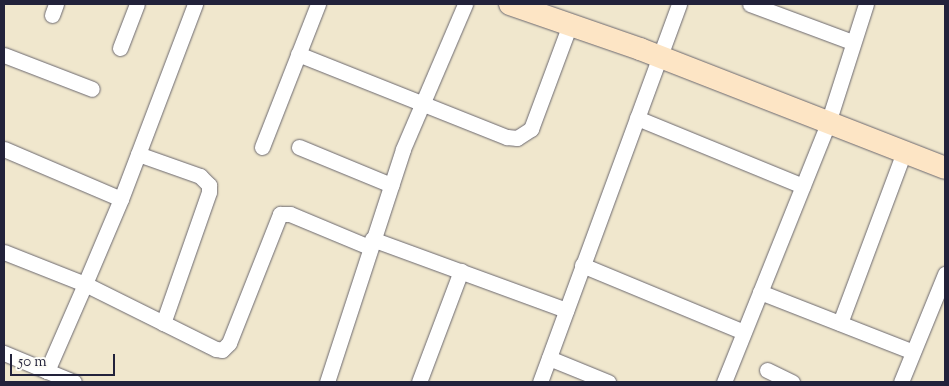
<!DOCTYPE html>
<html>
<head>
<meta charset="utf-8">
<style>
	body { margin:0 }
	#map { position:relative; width:949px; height:386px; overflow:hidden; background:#f0e7cd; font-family:"Sorts Mill Goudy",serif }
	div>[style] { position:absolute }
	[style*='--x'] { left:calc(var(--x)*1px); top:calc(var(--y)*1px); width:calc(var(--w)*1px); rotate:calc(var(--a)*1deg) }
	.roads { filter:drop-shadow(0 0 1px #6a676e) drop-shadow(0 0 1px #6a676e) }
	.street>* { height:15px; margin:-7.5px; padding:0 7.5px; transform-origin:7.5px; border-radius:7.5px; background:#fff }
	.secondary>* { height:22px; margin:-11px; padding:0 11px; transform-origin:11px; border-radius:11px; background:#fde5c5 }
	span { translate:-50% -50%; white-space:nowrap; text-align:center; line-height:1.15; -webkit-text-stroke:4px #fdfcf7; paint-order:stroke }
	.frame { position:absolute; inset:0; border:5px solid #22223b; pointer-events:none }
	.scale { position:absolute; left:10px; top:354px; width:105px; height:22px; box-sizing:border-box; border:2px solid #22223b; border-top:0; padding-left:6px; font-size:15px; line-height:18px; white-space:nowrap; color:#22223b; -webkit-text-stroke:4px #fdfcf7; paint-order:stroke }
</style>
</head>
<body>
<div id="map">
	<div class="roads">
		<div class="street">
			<div style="--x:750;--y:4;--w:109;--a:20.4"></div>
			<div style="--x:52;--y:15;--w:12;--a:-70"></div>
			<div style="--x:120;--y:48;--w:47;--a:-68.9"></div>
			<div style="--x:298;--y:54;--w:225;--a:21.7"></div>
			<div style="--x:507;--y:137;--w:10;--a:6"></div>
			<div style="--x:517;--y:138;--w:17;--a:-33"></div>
			<div style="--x:531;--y:129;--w:112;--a:-69.6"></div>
			<div style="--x:4;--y:55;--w:94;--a:21.1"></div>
			<div style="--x:637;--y:118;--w:179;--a:22.3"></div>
			<div style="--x:262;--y:147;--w:154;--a:-68.6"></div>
			<div style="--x:299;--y:147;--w:100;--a:22.4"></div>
			<div style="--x:4;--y:149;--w:127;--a:23.1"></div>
			<div style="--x:121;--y:199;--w:209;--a:-69.2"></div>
			<div style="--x:138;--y:154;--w:66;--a:19.5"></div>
			<div style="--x:200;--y:176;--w:13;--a:45"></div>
			<div style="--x:209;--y:185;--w:7;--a:90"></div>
			<div style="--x:209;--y:192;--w:139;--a:109.3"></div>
			<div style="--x:121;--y:199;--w:92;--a:113"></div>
			<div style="--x:85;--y:284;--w:146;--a:26.4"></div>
			<div style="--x:216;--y:349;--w:6;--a:9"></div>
			<div style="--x:222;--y:350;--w:10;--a:-45"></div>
			<div style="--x:229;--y:343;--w:139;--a:-68.4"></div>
			<div style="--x:280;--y:214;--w:10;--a:0"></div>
			<div style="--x:290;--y:214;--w:86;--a:22.7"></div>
			<div style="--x:372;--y:239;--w:207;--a:20.1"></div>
			<div style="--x:4;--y:252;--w:87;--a:21.6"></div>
			<div style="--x:85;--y:284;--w:95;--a:113.6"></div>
			<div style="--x:47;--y:371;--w:47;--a:-157.3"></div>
			<div style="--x:582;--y:265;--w:175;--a:22.5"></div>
			<div style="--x:760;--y:292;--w:164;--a:21.4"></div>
			<div style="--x:840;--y:323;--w:183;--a:-69.5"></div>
			<div style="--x:549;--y:358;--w:64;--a:22.1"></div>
			<div style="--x:767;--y:370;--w:28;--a:26"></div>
			<div style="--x:47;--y:371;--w:29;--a:22"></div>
			<div style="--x:327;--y:382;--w:245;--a:-71.9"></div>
			<div style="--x:403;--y:149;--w:158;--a:-66.8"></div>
			<div style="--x:419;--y:382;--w:119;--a:-69.3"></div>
			<div style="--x:540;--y:382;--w:403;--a:-69.8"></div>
			<div style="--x:724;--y:382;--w:279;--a:-68.1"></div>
			<div style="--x:828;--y:123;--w:125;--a:-72.3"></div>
			<div style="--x:901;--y:382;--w:117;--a:-67.8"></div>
		</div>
		<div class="secondary">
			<div style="--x:510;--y:4;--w:138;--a:19.1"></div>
			<div style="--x:640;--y:49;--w:327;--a:21.3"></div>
		</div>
	</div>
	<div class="frame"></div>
	<div class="scale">50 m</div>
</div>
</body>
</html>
